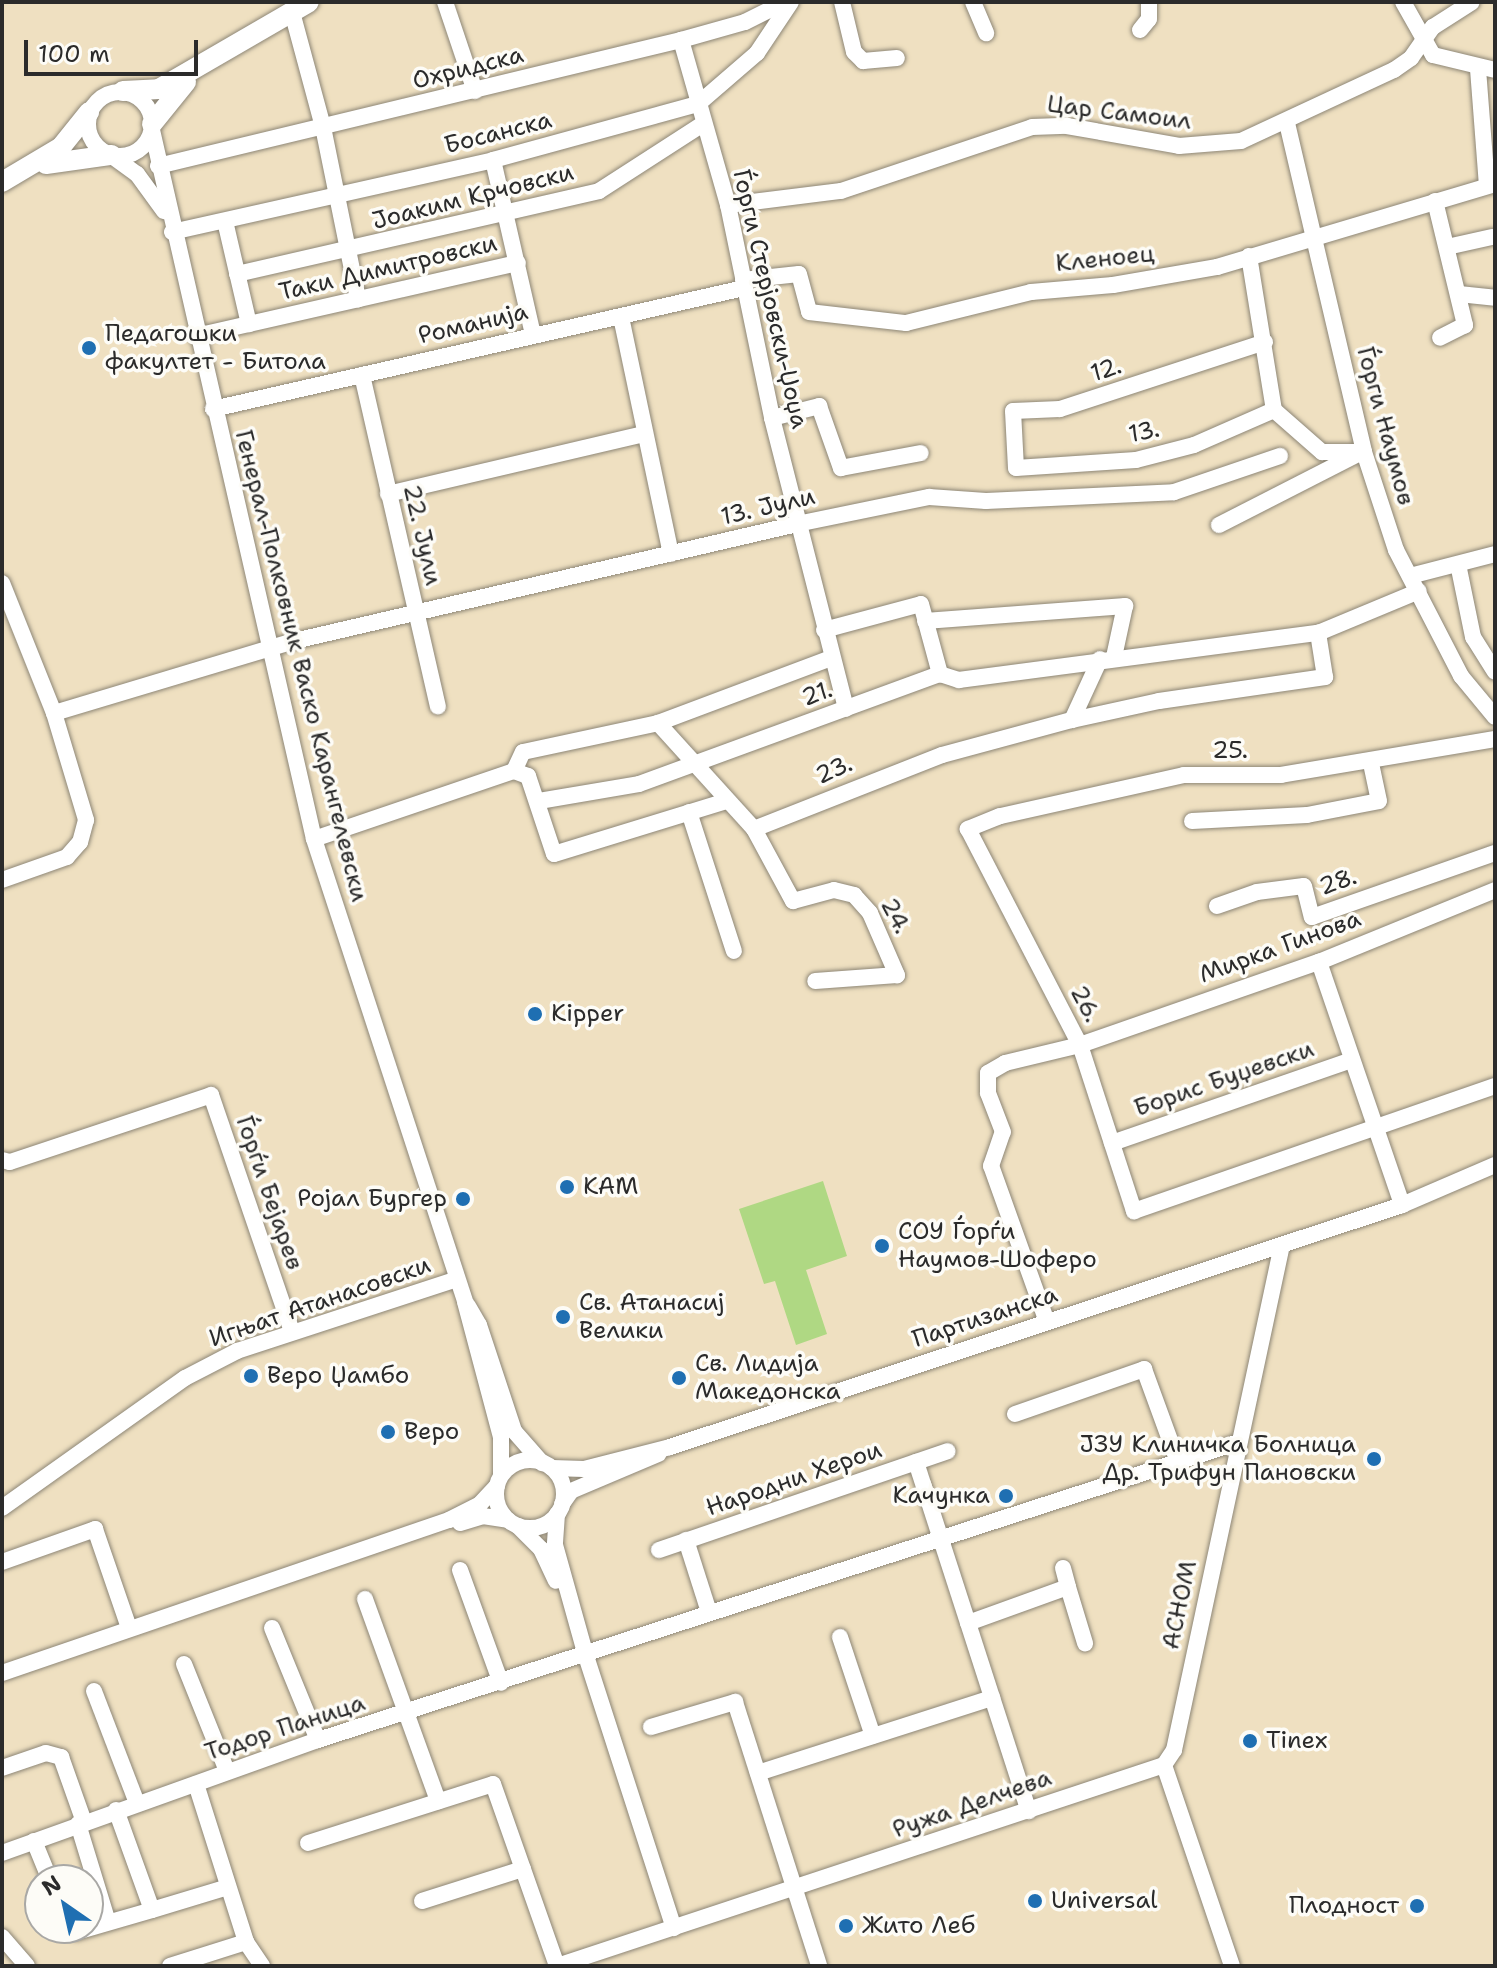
<!DOCTYPE html>
<html>
<head>
<meta charset="utf-8">
<style>
	body { margin:0 }
	#map { position:relative; width:1497px; height:1968px; overflow:hidden; background:#efe0c1; font-family:"Shantell Sans",sans-serif }
	div>[style] { position:absolute }
	[style*='--x'] { left:calc(var(--x)*1px); top:calc(var(--y)*1px); width:calc(var(--w)*1px); rotate:calc(var(--a)*1deg) }
	.green>* { inset:0; background:#afd883 }
	.roads { filter:drop-shadow(0 0 2px #8d8676) drop-shadow(0 0 2px #8d8676) }
	.minor>* { height:16px; margin:-8px; padding:0 8px; transform-origin:8px; border-radius:8px; background:#fff }
	.minor>.ring { margin:-8px; padding:0; box-sizing:content-box; background:none; border:16px solid #fff; border-radius:50% }
	.major>* { height:20px; margin:-10px; padding:0 10px; transform-origin:10px; border-radius:10px; background:#fff }
	.dots>* { width:22px; height:22px; translate:-50% -50%; box-sizing:border-box; border:4px solid #fdfcf7; border-radius:50% }
	span { translate:-50% -50%; white-space:nowrap; text-align:center; line-height:1.15; -webkit-text-stroke:7px #fdfcf7; paint-order:stroke }
	.street-label { font-size:24px; color:#2b2b2b }
	.poi-label { font-size:24px; color:#2b2b2b }
	.left { translate:0 -50%; text-align:left }
	.right { translate:-100% -50%; text-align:right }
	.frame { position:absolute; inset:0; border:4px solid #2b2b2b; pointer-events:none }
	.north { position:absolute; left:24px; top:1864px; width:80px; height:80px; box-sizing:border-box; background:#fdfcf7; border:2px solid #a9a8a5; border-radius:50%; rotate:326deg; font-size:22px; font-weight:700; line-height:32px; text-align:center; color:#2b2b2b }
	.north::after { content:''; display:block; margin:auto; width:28px; height:36px; background:#1f6fb2; clip-path:polygon(50% 0,100% 100%,50% 72%,0 100%) }
	.scale { position:absolute; left:24px; top:40px; width:174px; height:36px; box-sizing:border-box; border:4px solid #2b2b2b; border-top:0; padding-left:10px; font-size:24px; line-height:28px; white-space:nowrap; color:#2b2b2b; -webkit-text-stroke:6px #fdfcf7; paint-order:stroke }
</style>
</head>
<body>
<div id="map">
	<div class="green">
		<div style="clip-path:polygon(823px 1181px,847px 1256px,806px 1270px,827px 1334px,796px 1345px,775px 1281px,764px 1284px,739px 1209px)"></div>
	</div>
	<div class="roads">
		<div class="minor">
			<div style="--x:445;--y:2;--w:94;--a:71.4"></div>
			<div style="--x:842;--y:2;--w:51;--a:76.5"></div>
			<div style="--x:854;--y:52;--w:13;--a:45"></div>
			<div style="--x:863;--y:61;--w:34;--a:-5"></div>
			<div style="--x:973;--y:2;--w:34;--a:67"></div>
			<div style="--x:1403;--y:2;--w:61;--a:60.5"></div>
			<div style="--x:1433;--y:55;--w:64;--a:13.6"></div>
			<div style="--x:292;--y:12;--w:119;--a:74.9"></div>
			<div style="--x:323;--y:127;--w:176;--a:78.5"></div>
			<div style="--x:1140;--y:30;--w:14;--a:-51"></div>
			<div style="--x:1149;--y:19;--w:17;--a:-90"></div>
			<div style="--x:681;--y:40;--w:172;--a:74.1"></div>
			<div style="--x:728;--y:205;--w:217;--a:78.3"></div>
			<div style="--x:772;--y:418;--w:300;--a:75.7"></div>
			<div style="--x:1478;--y:69;--w:117;--a:85.6"></div>
			<div class="ring" style="left:88px;top:92px;width:48px;height:48px"></div>
			<div style="--x:1287;--y:123;--w:338;--a:76.8"></div>
			<div style="--x:1364;--y:452;--w:103;--a:71.9"></div>
			<div style="--x:1396;--y:550;--w:142;--a:62.7"></div>
			<div style="--x:1461;--y:676;--w:53;--a:50.3"></div>
			<div style="--x:152;--y:130;--w:727;--a:77.13"></div>
			<div style="--x:314;--y:839;--w:487;--a:71.9"></div>
			<div style="--x:465;--y:1302;--w:140;--a:75.1"></div>
			<div style="--x:501;--y:1437;--w:38;--a:90"></div>
			<div style="--x:112;--y:156;--w:31;--a:36"></div>
			<div style="--x:137;--y:174;--w:46;--a:53.9"></div>
			<div style="--x:493;--y:160;--w:180;--a:77.1"></div>
			<div style="--x:158;--y:166;--w:538;--a:-13.55"></div>
			<div style="--x:681;--y:40;--w:66;--a:-15.7"></div>
			<div style="--x:745;--y:22;--w:45;--a:-26.6"></div>
			<div style="--x:1435;--y:201;--w:128;--a:76.4"></div>
			<div style="--x:1465;--y:325;--w:28;--a:153"></div>
			<div style="--x:728;--y:205;--w:114;--a:-7.1"></div>
			<div style="--x:841;--y:191;--w:201;--a:-18.5"></div>
			<div style="--x:1032;--y:127;--w:35;--a:-2"></div>
			<div style="--x:1067;--y:126;--w:114;--a:10.1"></div>
			<div style="--x:1179;--y:146;--w:62;--a:-4.6"></div>
			<div style="--x:1241;--y:141;--w:169;--a:-24.9"></div>
			<div style="--x:1394;--y:70;--w:21;--a:-35"></div>
			<div style="--x:1411;--y:58;--w:38;--a:-55"></div>
			<div style="--x:1433;--y:27;--w:46;--a:-32.7"></div>
			<div style="--x:225;--y:221;--w:106;--a:76.9"></div>
			<div style="--x:172;--y:232;--w:329;--a:-12.6"></div>
			<div style="--x:493;--y:160;--w:213;--a:-15.3"></div>
			<div style="--x:698;--y:104;--w:78;--a:-40.8"></div>
			<div style="--x:757;--y:53;--w:61;--a:-56.3"></div>
			<div style="--x:1447;--y:247;--w:46;--a:-12.5"></div>
			<div style="--x:1249;--y:256;--w:156;--a:80.8"></div>
			<div style="--x:1274;--y:410;--w:64;--a:41.2"></div>
			<div style="--x:1322;--y:452;--w:42;--a:0"></div>
			<div style="--x:237;--y:274;--w:371;--a:-12.9"></div>
			<div style="--x:599;--y:191;--w:124;--a:-32.8"></div>
			<div style="--x:743;--y:280;--w:56;--a:-6.1"></div>
			<div style="--x:799;--y:274;--w:39;--a:75"></div>
			<div style="--x:809;--y:312;--w:98;--a:6.5"></div>
			<div style="--x:906;--y:323;--w:129;--a:-13.9"></div>
			<div style="--x:1031;--y:292;--w:82;--a:-4.9"></div>
			<div style="--x:1113;--y:285;--w:106;--a:-9.8"></div>
			<div style="--x:1217;--y:267;--w:290;--a:-16.6"></div>
			<div style="--x:1459;--y:294;--w:36;--a:6"></div>
			<div style="--x:621;--y:317;--w:242;--a:78.1"></div>
			<div style="--x:196;--y:336;--w:330;--a:-12.8"></div>
			<div style="--x:1265;--y:342;--w:216;--a:161.9"></div>
			<div style="--x:1060;--y:409;--w:47;--a:177.6"></div>
			<div style="--x:1013;--y:411;--w:57;--a:87"></div>
			<div style="--x:1016;--y:468;--w:120;--a:-3.8"></div>
			<div style="--x:1136;--y:460;--w:60;--a:-14.5"></div>
			<div style="--x:1194;--y:445;--w:87;--a:-23.6"></div>
			<div style="--x:362;--y:375;--w:340;--a:77.1"></div>
			<div style="--x:213;--y:409;--w:545;--a:-12.84"></div>
			<div style="--x:772;--y:418;--w:49;--a:-14.3"></div>
			<div style="--x:819;--y:406;--w:66;--a:70.5"></div>
			<div style="--x:841;--y:468;--w:81;--a:-10.6"></div>
			<div style="--x:388;--y:494;--w:263;--a:-13.2"></div>
			<div style="--x:1219;--y:525;--w:156;--a:-27.1"></div>
			<div style="--x:1458;--y:564;--w:75;--a:78.4"></div>
			<div style="--x:1473;--y:637;--w:41;--a:57.8"></div>
			<div style="--x:1410;--y:576;--w:88;--a:-14.5"></div>
			<div style="--x:2;--y:583;--w:140;--a:68.2"></div>
			<div style="--x:54;--y:713;--w:112;--a:73.3"></div>
			<div style="--x:86;--y:820;--w:23;--a:105"></div>
			<div style="--x:80;--y:842;--w:20;--a:131"></div>
			<div style="--x:67;--y:857;--w:69;--a:160.5"></div>
			<div style="--x:925;--y:621;--w:201;--a:-4.3"></div>
			<div style="--x:1125;--y:606;--w:52;--a:102.2"></div>
			<div style="--x:824;--y:630;--w:100;--a:-15"></div>
			<div style="--x:921;--y:604;--w:73;--a:74.8"></div>
			<div style="--x:54;--y:713;--w:246;--a:-16.7"></div>
			<div style="--x:290;--y:642;--w:521;--a:-13.1"></div>
			<div style="--x:797;--y:524;--w:135;--a:-11.6"></div>
			<div style="--x:929;--y:497;--w:57;--a:4"></div>
			<div style="--x:986;--y:501;--w:188;--a:-2.7"></div>
			<div style="--x:1174;--y:492;--w:112;--a:-18.8"></div>
			<div style="--x:1072;--y:720;--w:67;--a:-65.3"></div>
			<div style="--x:658;--y:723;--w:143;--a:47.8"></div>
			<div style="--x:754;--y:829;--w:82;--a:61.6"></div>
			<div style="--x:793;--y:901;--w:42;--a:-15"></div>
			<div style="--x:834;--y:890;--w:21;--a:14"></div>
			<div style="--x:854;--y:895;--w:24;--a:48"></div>
			<div style="--x:870;--y:913;--w:68;--a:66.5"></div>
			<div style="--x:897;--y:975;--w:82;--a:175.8"></div>
			<div style="--x:1495;--y:739;--w:217;--a:170.5"></div>
			<div style="--x:1281;--y:775;--w:97;--a:180"></div>
			<div style="--x:1184;--y:775;--w:189;--a:167.4"></div>
			<div style="--x:1000;--y:816;--w:35;--a:158"></div>
			<div style="--x:968;--y:829;--w:243;--a:62.6"></div>
			<div style="--x:1080;--y:1045;--w:175;--a:72"></div>
			<div style="--x:1134;--y:1211;--w:382;--a:-19.1"></div>
			<div style="--x:514;--y:771;--w:21;--a:-65"></div>
			<div style="--x:523;--y:752;--w:138;--a:-12.1"></div>
			<div style="--x:658;--y:723;--w:185;--a:-20.6"></div>
			<div style="--x:539;--y:801;--w:101;--a:-9.6"></div>
			<div style="--x:639;--y:784;--w:320;--a:-20.1"></div>
			<div style="--x:940;--y:674;--w:20;--a:18"></div>
			<div style="--x:959;--y:680;--w:362;--a:-7.5"></div>
			<div style="--x:1318;--y:633;--w:109;--a:-22.6"></div>
			<div style="--x:689;--y:812;--w:146;--a:72.1"></div>
			<div style="--x:1192;--y:821;--w:115;--a:-3"></div>
			<div style="--x:1307;--y:815;--w:73;--a:-11"></div>
			<div style="--x:1379;--y:801;--w:39;--a:-102"></div>
			<div style="--x:754;--y:829;--w:202;--a:-21.5"></div>
			<div style="--x:942;--y:755;--w:135;--a:-15.1"></div>
			<div style="--x:1072;--y:720;--w:89;--a:-12.3"></div>
			<div style="--x:1159;--y:701;--w:168;--a:-8.2"></div>
			<div style="--x:1325;--y:677;--w:45;--a:-99"></div>
			<div style="--x:314;--y:839;--w:211;--a:-18.8"></div>
			<div style="--x:514;--y:771;--w:15;--a:20"></div>
			<div style="--x:528;--y:776;--w:82;--a:71.6"></div>
			<div style="--x:554;--y:854;--w:180;--a:-17.1"></div>
			<div style="--x:1217;--y:906;--w:42;--a:-19.3"></div>
			<div style="--x:1257;--y:892;--w:47;--a:-7.3"></div>
			<div style="--x:1304;--y:886;--w:32;--a:76"></div>
			<div style="--x:1312;--y:917;--w:194;--a:-19.3"></div>
			<div style="--x:1319;--y:962;--w:257;--a:71.1"></div>
			<div style="--x:1112;--y:1143;--w:254;--a:-19.1"></div>
			<div style="--x:2;--y:1160;--w:8;--a:14"></div>
			<div style="--x:10;--y:1162;--w:212;--a:-18.4"></div>
			<div style="--x:211;--y:1095;--w:250;--a:71.1"></div>
			<div style="--x:468;--y:1306;--w:22;--a:60"></div>
			<div style="--x:479;--y:1325;--w:112;--a:71.7"></div>
			<div style="--x:514;--y:1431;--w:43;--a:48.8"></div>
			<div style="--x:1047;--y:1322;--w:166;--a:-109.7"></div>
			<div style="--x:991;--y:1166;--w:36;--a:-71"></div>
			<div style="--x:1003;--y:1132;--w:42;--a:-111"></div>
			<div style="--x:988;--y:1093;--w:20;--a:-90"></div>
			<div style="--x:988;--y:1073;--w:20;--a:-30"></div>
			<div style="--x:1005;--y:1063;--w:77;--a:-13.5"></div>
			<div style="--x:1080;--y:1045;--w:253;--a:-19.2"></div>
			<div style="--x:1319;--y:962;--w:190;--a:-22.2"></div>
			<div style="--x:1015;--y:1414;--w:137;--a:-19.2"></div>
			<div style="--x:1144;--y:1369;--w:96;--a:69.9"></div>
			<div class="ring" style="left:496px;top:1460px;width:52px;height:52px"></div>
			<div style="--x:916;--y:1462;--w:367;--a:72.1"></div>
			<div style="--x:552;--y:1468;--w:32;--a:2"></div>
			<div style="--x:584;--y:1469;--w:89;--a:-14.3"></div>
			<div style="--x:670;--y:1447;--w:771;--a:-18.29"></div>
			<div style="--x:1402;--y:1205;--w:101;--a:-23.3"></div>
			<div style="--x:562;--y:1504;--w:16;--a:-55"></div>
			<div style="--x:571;--y:1491;--w:95;--a:-23"></div>
			<div style="--x:2;--y:1508;--w:224;--a:-35.4"></div>
			<div style="--x:185;--y:1378;--w:59;--a:-27.4"></div>
			<div style="--x:237;--y:1351;--w:231;--a:-18.1"></div>
			<div style="--x:557;--y:1514;--w:31;--a:94"></div>
			<div style="--x:555;--y:1545;--w:115;--a:74.4"></div>
			<div style="--x:586;--y:1656;--w:286;--a:72.1"></div>
			<div style="--x:460;--y:1523;--w:24;--a:-17"></div>
			<div style="--x:483;--y:1516;--w:25;--a:9"></div>
			<div style="--x:518;--y:1526;--w:33;--a:45"></div>
			<div style="--x:541;--y:1549;--w:35;--a:65"></div>
			<div style="--x:686;--y:1540;--w:76;--a:72.3"></div>
			<div style="--x:659;--y:1550;--w:305;--a:-18.9"></div>
			<div style="--x:2;--y:1562;--w:99;--a:-19.5"></div>
			<div style="--x:95;--y:1529;--w:105;--a:71"></div>
			<div style="--x:1063;--y:1568;--w:20;--a:75"></div>
			<div style="--x:460;--y:1570;--w:120;--a:70.1"></div>
			<div style="--x:365;--y:1599;--w:215;--a:70.1"></div>
			<div style="--x:968;--y:1623;--w:106;--a:-19.8"></div>
			<div style="--x:1068;--y:1587;--w:59;--a:73.1"></div>
			<div style="--x:272;--y:1628;--w:121;--a:67.7"></div>
			<div style="--x:840;--y:1637;--w:104;--a:71.6"></div>
			<div style="--x:184;--y:1664;--w:115;--a:68.1"></div>
			<div style="--x:2;--y:1673;--w:472;--a:-18.9"></div>
			<div style="--x:449;--y:1520;--w:35;--a:-27"></div>
			<div style="--x:480;--y:1504;--w:25;--a:-47"></div>
			<div style="--x:94;--y:1691;--w:120;--a:69"></div>
			<div style="--x:651;--y:1727;--w:88;--a:-16.6"></div>
			<div style="--x:735;--y:1702;--w:277;--a:72.3"></div>
			<div style="--x:1164;--y:1765;--w:18;--a:-56"></div>
			<div style="--x:1174;--y:1750;--w:516;--a:-77.93"></div>
			<div style="--x:1164;--y:1765;--w:212;--a:71.3"></div>
			<div style="--x:2;--y:1768;--w:46;--a:-18.8"></div>
			<div style="--x:46;--y:1753;--w:16;--a:15"></div>
			<div style="--x:61;--y:1757;--w:69;--a:70.5"></div>
			<div style="--x:758;--y:1773;--w:246;--a:-17.8"></div>
			<div style="--x:196;--y:1784;--w:166;--a:72.4"></div>
			<div style="--x:246;--y:1942;--w:29;--a:56"></div>
			<div style="--x:116;--y:1810;--w:106;--a:70.2"></div>
			<div style="--x:152;--y:1910;--w:79;--a:-16.8"></div>
			<div style="--x:78;--y:1824;--w:102;--a:73"></div>
			<div style="--x:34;--y:1841;--w:42;--a:67.7"></div>
			<div style="--x:308;--y:1843;--w:194;--a:-17.7"></div>
			<div style="--x:493;--y:1784;--w:193;--a:70.6"></div>
			<div style="--x:2;--y:1853;--w:336;--a:-19.7"></div>
			<div style="--x:318;--y:1740;--w:968;--a:-17.93"></div>
			<div style="--x:422;--y:1901;--w:106;--a:-17.6"></div>
			<div style="--x:69;--y:1928;--w:8;--a:30"></div>
			<div style="--x:76;--y:1932;--w:79;--a:-16.1"></div>
			<div style="--x:2;--y:1937;--w:38;--a:49"></div>
			<div style="--x:170;--y:1966;--w:80;--a:-17.5"></div>
			<div style="--x:557;--y:1966;--w:639;--a:-18.32"></div>
		</div>
		<div class="major">
			<div style="--x:123;--y:91;--w:36;--a:-3"></div>
			<div style="--x:159;--y:89;--w:173;--a:-30.1"></div>
			<div style="--x:152;--y:124;--w:54;--a:-51"></div>
			<div style="--x:46;--y:164;--w:66;--a:-7.9"></div>
			<div style="--x:2;--y:182;--w:69;--a:-30.7"></div>
			<div style="--x:61;--y:147;--w:45;--a:-51.3"></div>
		</div>
	</div>
	<div class="dots">
		<div style="left:89px;top:348px;background:#1f6fb2"></div>
		<div style="left:535px;top:1014px;background:#1f6fb2"></div>
		<div style="left:567px;top:1187px;background:#1f6fb2"></div>
		<div style="left:463px;top:1199px;background:#1f6fb2"></div>
		<div style="left:882px;top:1246px;background:#1f6fb2"></div>
		<div style="left:563px;top:1317px;background:#1f6fb2"></div>
		<div style="left:251px;top:1376px;background:#1f6fb2"></div>
		<div style="left:679px;top:1378px;background:#1f6fb2"></div>
		<div style="left:388px;top:1432px;background:#1f6fb2"></div>
		<div style="left:1374px;top:1459px;background:#1f6fb2"></div>
		<div style="left:1006px;top:1496px;background:#1f6fb2"></div>
		<div style="left:1250px;top:1741px;background:#1f6fb2"></div>
		<div style="left:1035px;top:1901px;background:#1f6fb2"></div>
		<div style="left:1417px;top:1906px;background:#1f6fb2"></div>
		<div style="left:846px;top:1926px;background:#1f6fb2"></div>
	</div>
	<div class="street-label">
		<span style="left:468px;top:68px;rotate:-14deg">Охридска</span>
		<span style="left:1119px;top:113px;rotate:7deg">Цар Самоил</span>
		<span style="left:498px;top:133px;rotate:-14deg">Босанска</span>
		<span style="left:473px;top:197px;rotate:-14deg">Јоаким Крчовски</span>
		<span style="left:1105px;top:259px;rotate:-6deg">Кленоец</span>
		<span style="left:388px;top:268px;rotate:-13deg">Таки Димитровски</span>
		<span style="left:770px;top:299px;rotate:77deg">Ѓорги Стерјовски-Џоџа</span>
		<span style="left:473px;top:324px;rotate:-13deg">Романија</span>
		<span style="left:1106px;top:370px;rotate:-18deg">12.</span>
		<span style="left:1385px;top:426px;rotate:75deg">Ѓорги Наумов</span>
		<span style="left:1144px;top:432px;rotate:-12deg">13.</span>
		<span style="left:768px;top:507px;rotate:-13deg">13. Јули</span>
		<span style="left:422px;top:535px;rotate:77deg">22. Јули</span>
		<span style="left:301px;top:666px;rotate:76deg">Генерал-Полковник Васко Карангелевски</span>
		<span style="left:817px;top:694px;rotate:-20deg">21.</span>
		<span style="left:1230px;top:751px">25.</span>
		<span style="left:834px;top:770px;rotate:-23deg">23.</span>
		<span style="left:1338px;top:882px;rotate:-19deg">28.</span>
		<span style="left:895px;top:916px;rotate:62deg">24.</span>
		<span style="left:1280px;top:947px;rotate:-20deg">Мирка Гинова</span>
		<span style="left:1085px;top:1004px;rotate:62deg">26.</span>
		<span style="left:1224px;top:1079px;rotate:-19deg">Борис Буџевски</span>
		<span style="left:269px;top:1193px;rotate:71deg">Ѓорѓи Бејарев</span>
		<span style="left:320px;top:1302px;rotate:-19deg">Игњат Атанасовски</span>
		<span style="left:985px;top:1317px;rotate:-18deg">Партизанска</span>
		<span style="left:794px;top:1479px;rotate:-19deg">Народни Херои</span>
		<span style="left:1180px;top:1605px;rotate:-78deg">АСНОМ</span>
		<span style="left:285px;top:1728px;rotate:-18deg">Тодор Паница</span>
		<span style="left:972px;top:1804px;rotate:-19deg">Ружа Делчева</span>
	</div>
	<div class="poi-label">
		<span class="left" style="left:105px;top:348px">Педагошки<br>факултет - Битола</span>
		<span class="left" style="left:551px;top:1014px">Kipper</span>
		<span class="left" style="left:583px;top:1187px">KAM</span>
		<span class="right" style="left:447px;top:1199px">Ројал Бургер</span>
		<span class="left" style="left:898px;top:1246px">СОУ Ѓорѓи<br>Наумов-Шоферо</span>
		<span class="left" style="left:579px;top:1317px">Св. Атанасиј<br>Велики</span>
		<span class="left" style="left:695px;top:1378px">Св. Лидија<br>Македонска</span>
		<span class="left" style="left:267px;top:1376px">Веро Џамбо</span>
		<span class="left" style="left:404px;top:1432px">Веро</span>
		<span class="right" style="left:1356px;top:1459px">ЈЗУ Клиничка Болница<br>Др. Трифун Пановски</span>
		<span class="right" style="left:990px;top:1496px">Качунка</span>
		<span class="left" style="left:1266px;top:1741px">Tinex</span>
		<span class="left" style="left:1051px;top:1901px">Universal</span>
		<span class="right" style="left:1399px;top:1906px">Плодност</span>
		<span class="left" style="left:862px;top:1926px">Жито Леб</span>
	</div>
	<div class="frame"></div>
	<div class="north">N</div>
	<div class="scale">100 m</div>
</div>
</body>
</html>
